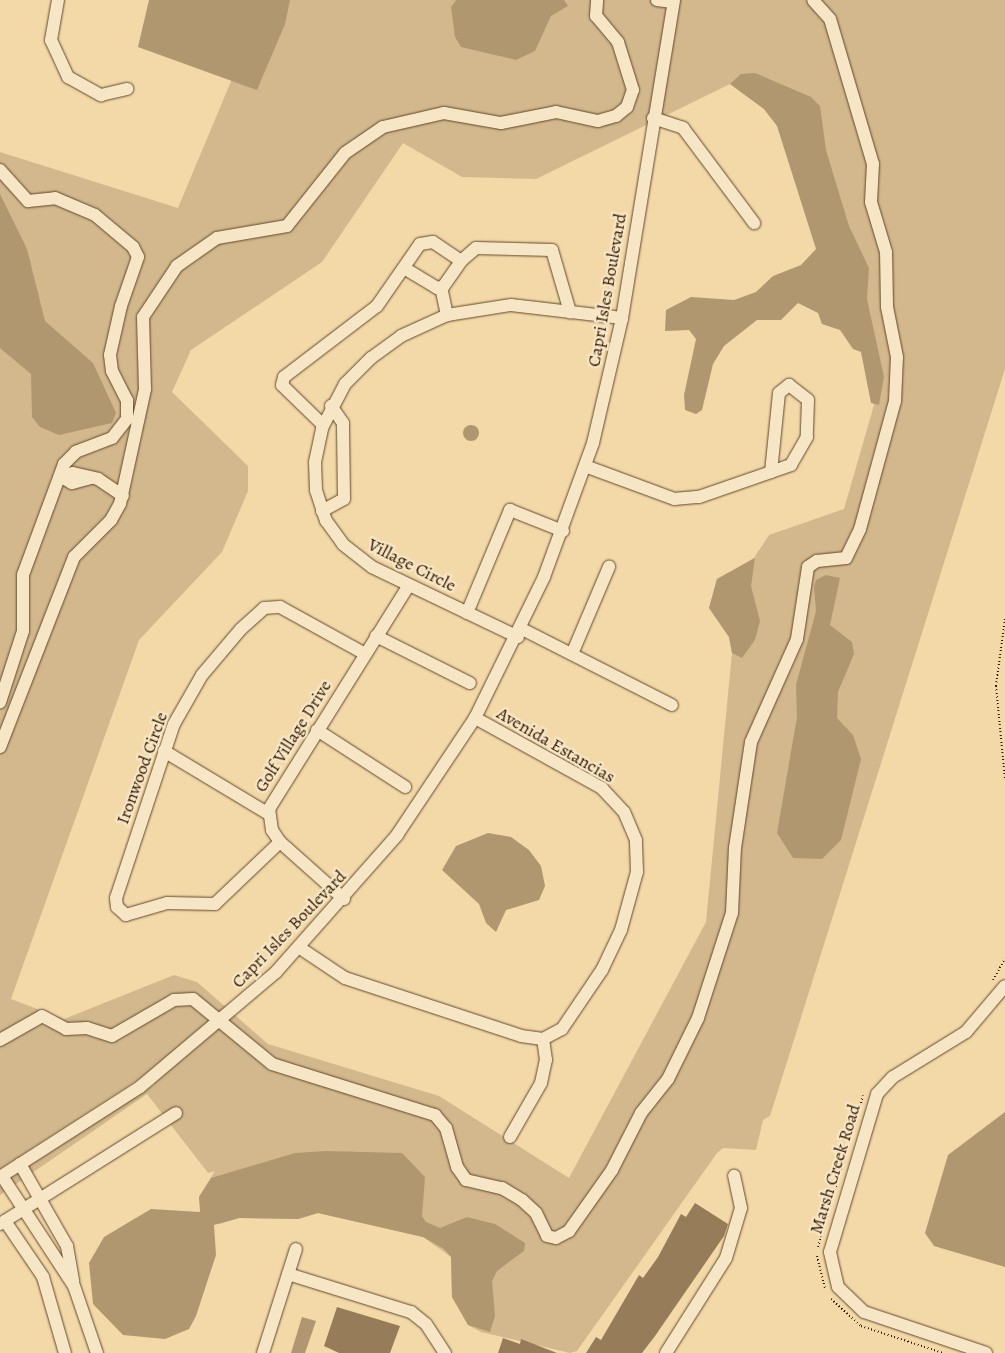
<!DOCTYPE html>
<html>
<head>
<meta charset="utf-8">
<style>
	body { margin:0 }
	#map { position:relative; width:1005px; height:1353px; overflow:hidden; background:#f3d9a8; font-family:Alegreya,serif }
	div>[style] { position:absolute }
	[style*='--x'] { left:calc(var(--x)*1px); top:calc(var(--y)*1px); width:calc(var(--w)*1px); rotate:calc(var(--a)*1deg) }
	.green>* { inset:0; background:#d2b88c }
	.water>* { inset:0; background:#b1976f }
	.round { border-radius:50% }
	.building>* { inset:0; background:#967c58 }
	.path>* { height:2px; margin-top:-1px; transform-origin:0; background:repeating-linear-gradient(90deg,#321801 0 1px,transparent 0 3.5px) }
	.roads { filter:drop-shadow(0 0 1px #62482b) drop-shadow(0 0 1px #62482b) }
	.minor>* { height:12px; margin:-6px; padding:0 6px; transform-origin:6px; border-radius:6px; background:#f7e6c6 }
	span { translate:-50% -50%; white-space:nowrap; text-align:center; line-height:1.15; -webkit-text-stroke:4.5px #f7e6c6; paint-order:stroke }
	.street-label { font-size:18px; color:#321801 }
</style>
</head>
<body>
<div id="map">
	<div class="green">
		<div style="clip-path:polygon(evenodd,265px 0,1005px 0,1005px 369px,770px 1116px,763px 1120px,756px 1150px,723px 1148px,717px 1153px,577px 1351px,570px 1353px,481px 1332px,468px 1325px,452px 1297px,451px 1257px,423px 1237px,318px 1213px,298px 1219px,239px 1218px,220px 1224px,201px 1212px,199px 1197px,215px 1171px,208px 1173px,147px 1094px,0 1195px,0 1185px,155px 1084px,147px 1074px,0 1169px,0 152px,178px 208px,265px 0,730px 84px,764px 109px,778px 126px,861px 352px,874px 405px,844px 509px,769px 535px,754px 558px,717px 579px,709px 608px,729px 637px,732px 653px,706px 922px,569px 1178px,439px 1096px,268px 1044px,197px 982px,174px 975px,64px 1019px,11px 999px,139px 640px,222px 552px,248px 491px,248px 466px,172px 392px,191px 350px,322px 262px,403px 143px,462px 177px,536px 179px,730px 84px)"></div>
	</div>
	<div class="water">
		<div style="clip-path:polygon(149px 0,290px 0,285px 24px,257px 90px,138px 47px)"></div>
		<div style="clip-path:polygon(456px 0,564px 0,568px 6px,551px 16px,535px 51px,516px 60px,461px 47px,455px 37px,451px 7px)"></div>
		<div style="clip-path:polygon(755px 73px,811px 97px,820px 106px,826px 150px,849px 226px,869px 268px,867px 299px,884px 377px,879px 405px,871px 403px,861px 352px,853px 349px,840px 330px,822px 324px,818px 313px,798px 303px,781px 320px,757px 320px,724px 346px,713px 364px,702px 410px,696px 414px,685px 410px,684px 395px,696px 339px,689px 330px,665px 331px,666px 310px,691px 297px,734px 300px,756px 292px,773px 276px,801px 265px,816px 249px,777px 126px,764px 109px,730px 84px,741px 74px)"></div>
		<div style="clip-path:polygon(0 194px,27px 249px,45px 321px,93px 363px,116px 413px,112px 423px,59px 435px,40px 427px,32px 417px,31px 374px,0 348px)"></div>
		<div class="round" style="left:463px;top:425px;width:16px;height:16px"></div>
		<div style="clip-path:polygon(755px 558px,751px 586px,760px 621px,755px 640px,742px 658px,732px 653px,729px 637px,709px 608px,717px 579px)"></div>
		<div style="clip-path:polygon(826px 575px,840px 578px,830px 625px,852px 642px,854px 654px,838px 692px,837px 718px,853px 735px,861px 759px,841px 840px,822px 859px,793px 858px,777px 833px,797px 717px,796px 685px,816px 611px,814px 587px,816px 580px)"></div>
		<div style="clip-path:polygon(488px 833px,511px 837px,529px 850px,541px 866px,545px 886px,539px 900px,506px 910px,496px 932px,486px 923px,479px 904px,442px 870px,456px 846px)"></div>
		<div style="clip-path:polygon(1005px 1112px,1005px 1267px,934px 1246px,925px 1233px,948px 1155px)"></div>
		<div style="clip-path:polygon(326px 1151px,402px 1153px,425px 1177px,422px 1216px,426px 1222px,440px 1228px,467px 1217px,495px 1224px,525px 1243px,524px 1251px,497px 1271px,492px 1281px,495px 1316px,490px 1332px,468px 1325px,452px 1297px,451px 1257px,444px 1249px,423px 1237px,318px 1213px,298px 1219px,239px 1218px,214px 1225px,216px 1255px,196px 1316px,189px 1329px,165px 1339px,123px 1335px,93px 1304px,89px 1263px,104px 1237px,151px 1209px,200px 1212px,199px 1197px,211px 1178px,295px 1153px)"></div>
		<div style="clip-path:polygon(302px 1317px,316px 1321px,305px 1353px,291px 1353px)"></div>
	</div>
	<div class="building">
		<div style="clip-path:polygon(695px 1203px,728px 1224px,724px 1236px,655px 1336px,642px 1353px,586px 1353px,596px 1337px,601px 1340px,639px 1275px,643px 1278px,658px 1257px,681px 1214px,686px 1217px)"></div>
		<div style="clip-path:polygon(337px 1307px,400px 1326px,390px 1353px,339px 1353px,324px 1346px)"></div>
		<div style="clip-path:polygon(503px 1338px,520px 1344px,521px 1339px,557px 1353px,498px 1353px)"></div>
	</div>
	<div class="path">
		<div style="--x:1005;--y:619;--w:68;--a:97.7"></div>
		<div style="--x:996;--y:686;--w:93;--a:84.5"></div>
		<div style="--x:993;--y:980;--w:25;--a:-61"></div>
		<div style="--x:818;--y:1247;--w:158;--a:-73.4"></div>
		<div style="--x:817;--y:1256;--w:33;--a:76"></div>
		<div style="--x:831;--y:1299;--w:40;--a:42"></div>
		<div style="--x:861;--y:1326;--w:86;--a:18.2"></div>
	</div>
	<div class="roads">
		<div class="minor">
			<div style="--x:58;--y:0;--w:41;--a:99.9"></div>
			<div style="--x:51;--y:40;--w:41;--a:65.3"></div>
			<div style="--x:68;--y:77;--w:38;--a:29"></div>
			<div style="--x:101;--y:95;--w:27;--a:-13"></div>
			<div style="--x:657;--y:0;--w:16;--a:7"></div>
			<div style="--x:653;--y:118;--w:32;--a:18"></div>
			<div style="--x:683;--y:128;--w:119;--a:53.2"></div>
			<div style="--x:0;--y:170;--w:42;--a:47.9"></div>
			<div style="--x:28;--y:201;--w:27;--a:-6"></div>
			<div style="--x:55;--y:198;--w:43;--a:23"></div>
			<div style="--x:95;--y:215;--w:50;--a:40.1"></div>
			<div style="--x:133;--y:247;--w:11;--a:63"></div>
			<div style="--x:138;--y:257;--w:52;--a:109.1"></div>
			<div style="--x:121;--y:306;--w:50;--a:102.7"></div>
			<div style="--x:110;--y:355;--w:16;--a:83"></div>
			<div style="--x:112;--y:371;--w:33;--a:63"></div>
			<div style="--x:127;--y:400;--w:19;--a:90"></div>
			<div style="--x:127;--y:419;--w:24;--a:128"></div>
			<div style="--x:112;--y:438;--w:39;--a:159"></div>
			<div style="--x:76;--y:452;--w:17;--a:135"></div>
			<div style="--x:64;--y:464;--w:118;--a:110.3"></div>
			<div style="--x:23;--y:575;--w:56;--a:90"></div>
			<div style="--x:23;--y:631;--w:75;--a:107.9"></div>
			<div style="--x:404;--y:268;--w:39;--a:31"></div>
			<div style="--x:437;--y:288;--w:6;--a:-9"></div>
			<div style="--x:443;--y:287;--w:32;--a:-55"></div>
			<div style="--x:441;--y:287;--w:29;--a:78"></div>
			<div style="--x:789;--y:385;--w:24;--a:38"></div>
			<div style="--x:808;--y:400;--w:37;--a:92"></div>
			<div style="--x:807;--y:437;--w:32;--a:120"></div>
			<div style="--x:791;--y:465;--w:21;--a:161"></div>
			<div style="--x:771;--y:472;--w:79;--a:-84.2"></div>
			<div style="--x:779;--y:393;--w:13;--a:-39"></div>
			<div style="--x:323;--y:425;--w:57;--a:-135.7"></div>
			<div style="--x:282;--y:385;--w:8;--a:-76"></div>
			<div style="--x:284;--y:377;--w:117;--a:-37.4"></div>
			<div style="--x:377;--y:306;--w:75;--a:-55.3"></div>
			<div style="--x:420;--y:244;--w:13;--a:-9"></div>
			<div style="--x:433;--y:242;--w:34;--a:34"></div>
			<div style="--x:461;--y:261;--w:20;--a:-41"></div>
			<div style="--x:476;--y:248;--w:76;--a:1.5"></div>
			<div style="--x:552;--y:250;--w:65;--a:73.8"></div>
			<div style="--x:585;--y:466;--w:95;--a:20.3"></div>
			<div style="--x:674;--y:499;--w:25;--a:-5"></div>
			<div style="--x:699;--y:497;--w:76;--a:-19.1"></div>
			<div style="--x:91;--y:478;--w:20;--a:165"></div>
			<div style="--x:72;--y:483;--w:14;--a:-150"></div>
			<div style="--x:60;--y:476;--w:13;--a:-13"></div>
			<div style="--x:73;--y:473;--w:26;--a:13"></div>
			<div style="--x:98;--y:479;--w:30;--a:34"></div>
			<div style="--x:322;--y:511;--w:25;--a:-29"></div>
			<div style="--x:344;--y:499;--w:76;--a:-90.8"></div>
			<div style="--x:343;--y:423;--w:21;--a:-125"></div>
			<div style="--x:467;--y:613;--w:112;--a:-67.3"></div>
			<div style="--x:510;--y:510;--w:57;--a:21.6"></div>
			<div style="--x:522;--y:629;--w:168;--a:26.9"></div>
			<div style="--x:376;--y:636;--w:105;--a:26.6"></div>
			<div style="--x:518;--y:637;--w:162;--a:-154.4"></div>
			<div style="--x:372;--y:567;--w:37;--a:-142"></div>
			<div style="--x:343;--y:544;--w:29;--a:-126"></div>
			<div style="--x:326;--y:521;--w:33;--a:-108"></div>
			<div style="--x:316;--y:490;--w:28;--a:-92"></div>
			<div style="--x:315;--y:462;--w:35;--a:-78"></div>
			<div style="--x:322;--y:428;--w:50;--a:-62.4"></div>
			<div style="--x:345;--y:384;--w:37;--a:-45"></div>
			<div style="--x:371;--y:358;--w:37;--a:-36"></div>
			<div style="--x:401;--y:336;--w:51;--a:-24.5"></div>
			<div style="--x:447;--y:315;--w:65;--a:-8.9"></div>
			<div style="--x:511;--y:305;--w:112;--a:6.7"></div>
			<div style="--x:572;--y:654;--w:95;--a:-67"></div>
			<div style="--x:317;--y:730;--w:105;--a:32.9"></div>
			<div style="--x:0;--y:747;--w:204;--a:-68.7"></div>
			<div style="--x:74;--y:557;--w:52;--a:-45"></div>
			<div style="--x:111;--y:520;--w:18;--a:-61"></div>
			<div style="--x:120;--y:504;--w:118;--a:-77.7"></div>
			<div style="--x:145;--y:389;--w:72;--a:-91.6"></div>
			<div style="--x:143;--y:317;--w:61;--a:-56.3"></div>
			<div style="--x:177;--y:266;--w:49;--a:-35"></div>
			<div style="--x:217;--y:238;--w:71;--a:-9.7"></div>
			<div style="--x:287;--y:226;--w:93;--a:-51.5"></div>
			<div style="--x:345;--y:153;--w:46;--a:-34.4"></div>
			<div style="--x:383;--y:127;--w:63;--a:-12.9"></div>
			<div style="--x:444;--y:113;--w:58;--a:10"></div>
			<div style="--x:501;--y:123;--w:56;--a:-11.3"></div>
			<div style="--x:556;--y:112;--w:43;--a:12.1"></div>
			<div style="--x:598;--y:121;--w:19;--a:-16"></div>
			<div style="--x:616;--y:116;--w:14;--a:-39"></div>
			<div style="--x:627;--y:107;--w:18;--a:-71"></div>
			<div style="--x:633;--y:90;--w:50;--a:-107.4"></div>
			<div style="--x:618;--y:42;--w:34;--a:-130"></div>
			<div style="--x:596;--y:16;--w:16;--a:-86"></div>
			<div style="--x:164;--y:751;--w:122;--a:31"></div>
			<div style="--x:280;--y:842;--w:90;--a:136.4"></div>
			<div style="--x:215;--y:904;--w:48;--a:-178.8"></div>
			<div style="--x:167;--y:903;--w:43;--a:163.7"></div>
			<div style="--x:126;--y:915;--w:12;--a:-138"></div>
			<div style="--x:117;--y:907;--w:9;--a:-96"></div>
			<div style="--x:116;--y:898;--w:183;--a:-71.6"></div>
			<div style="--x:174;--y:724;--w:56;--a:-60.3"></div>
			<div style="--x:202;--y:675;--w:60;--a:-49.7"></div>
			<div style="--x:241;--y:629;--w:31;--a:-42"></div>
			<div style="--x:264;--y:608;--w:16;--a:-4"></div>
			<div style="--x:280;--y:607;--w:97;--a:28.9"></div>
			<div style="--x:344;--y:899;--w:86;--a:-138.3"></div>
			<div style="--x:280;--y:842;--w:14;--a:-124"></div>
			<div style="--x:272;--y:830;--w:21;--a:-98"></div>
			<div style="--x:269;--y:809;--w:264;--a:-58"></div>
			<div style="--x:300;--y:948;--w:54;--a:33.7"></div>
			<div style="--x:345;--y:978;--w:185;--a:18.2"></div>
			<div style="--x:521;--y:1036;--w:22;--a:8"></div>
			<div style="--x:543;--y:1039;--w:21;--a:-28"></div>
			<div style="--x:562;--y:1029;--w:71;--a:-55.9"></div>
			<div style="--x:602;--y:970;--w:44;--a:-64.6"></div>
			<div style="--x:621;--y:930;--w:60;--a:-74.6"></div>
			<div style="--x:637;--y:872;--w:32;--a:-92"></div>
			<div style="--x:636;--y:840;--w:30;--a:-113"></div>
			<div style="--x:624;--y:812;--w:33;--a:-133"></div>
			<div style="--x:602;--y:788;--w:145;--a:-151.1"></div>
			<div style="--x:0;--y:1040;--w:48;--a:-29.7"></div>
			<div style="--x:42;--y:1016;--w:27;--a:28"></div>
			<div style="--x:66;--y:1029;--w:21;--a:-3"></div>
			<div style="--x:87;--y:1028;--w:26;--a:18"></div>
			<div style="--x:112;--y:1036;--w:72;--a:-30.1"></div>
			<div style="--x:174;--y:1000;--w:19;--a:-3"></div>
			<div style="--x:193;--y:999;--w:102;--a:39.4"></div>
			<div style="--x:272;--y:1064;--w:171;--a:17.4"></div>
			<div style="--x:435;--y:1115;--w:17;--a:50"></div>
			<div style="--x:446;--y:1128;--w:41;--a:74.2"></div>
			<div style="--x:457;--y:1167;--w:16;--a:55"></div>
			<div style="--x:466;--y:1180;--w:37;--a:13"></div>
			<div style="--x:502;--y:1188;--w:23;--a:31"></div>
			<div style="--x:522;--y:1200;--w:19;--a:43"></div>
			<div style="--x:536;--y:1213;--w:25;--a:64"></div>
			<div style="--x:547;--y:1236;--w:9;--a:13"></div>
			<div style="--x:556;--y:1238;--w:15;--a:-28"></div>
			<div style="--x:569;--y:1231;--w:75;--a:-54.8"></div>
			<div style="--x:612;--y:1170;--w:64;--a:-63"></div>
			<div style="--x:641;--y:1113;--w:43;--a:-51.5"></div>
			<div style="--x:668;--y:1079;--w:68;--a:-63.8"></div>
			<div style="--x:698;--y:1018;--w:110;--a:-72.1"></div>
			<div style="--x:732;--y:913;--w:65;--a:-87.4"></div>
			<div style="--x:735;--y:848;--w:107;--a:-81.4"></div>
			<div style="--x:751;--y:742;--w:113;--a:-65.9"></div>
			<div style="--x:797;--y:639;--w:73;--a:-81.3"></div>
			<div style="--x:808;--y:567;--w:11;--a:-34"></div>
			<div style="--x:817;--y:561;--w:29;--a:-6"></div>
			<div style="--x:846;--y:558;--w:32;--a:-64"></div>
			<div style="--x:860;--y:529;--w:133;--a:-74.7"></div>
			<div style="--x:895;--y:401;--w:44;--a:-87.4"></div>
			<div style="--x:897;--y:357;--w:51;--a:-101.3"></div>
			<div style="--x:887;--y:307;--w:55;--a:-91"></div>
			<div style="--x:886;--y:252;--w:52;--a:-106.7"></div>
			<div style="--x:871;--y:202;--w:38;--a:-87"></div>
			<div style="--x:873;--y:164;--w:151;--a:-106.5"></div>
			<div style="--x:830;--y:19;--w:25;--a:-132"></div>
			<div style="--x:510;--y:1137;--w:62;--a:-60.1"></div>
			<div style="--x:541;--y:1083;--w:24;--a:-78"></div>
			<div style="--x:546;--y:1060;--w:21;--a:-98"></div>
			<div style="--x:20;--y:1164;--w:95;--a:60.2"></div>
			<div style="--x:67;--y:1246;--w:36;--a:80"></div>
			<div style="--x:2;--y:1176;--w:131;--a:56.8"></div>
			<div style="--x:74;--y:1286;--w:71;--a:71.1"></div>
			<div style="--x:0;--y:1177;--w:166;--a:-32.7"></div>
			<div style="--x:140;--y:1087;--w:178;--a:-40.2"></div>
			<div style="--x:276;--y:972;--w:183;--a:-48.5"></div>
			<div style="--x:397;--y:835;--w:141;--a:-56.3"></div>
			<div style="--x:475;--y:718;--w:157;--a:-63.9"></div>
			<div style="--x:544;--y:577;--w:143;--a:-69.9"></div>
			<div style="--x:593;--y:443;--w:128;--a:-76.9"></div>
			<div style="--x:622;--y:318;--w:322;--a:-80.7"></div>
			<div style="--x:5;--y:1221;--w:68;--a:55.8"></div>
			<div style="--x:43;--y:1277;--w:79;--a:73.9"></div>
			<div style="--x:0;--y:1224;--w:208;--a:-32.2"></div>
			<div style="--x:288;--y:1274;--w:129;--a:17.2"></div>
			<div style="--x:411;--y:1312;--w:19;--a:39"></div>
			<div style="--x:426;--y:1324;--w:35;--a:57"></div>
			<div style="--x:263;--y:1353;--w:109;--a:-72.4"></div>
			<div style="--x:666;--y:1353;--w:112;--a:-57.7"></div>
			<div style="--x:726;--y:1258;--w:52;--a:-73.3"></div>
			<div style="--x:741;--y:1208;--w:33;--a:-102"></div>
			<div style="--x:986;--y:1353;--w:129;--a:-161.4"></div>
			<div style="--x:864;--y:1312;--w:36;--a:-136"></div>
			<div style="--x:838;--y:1287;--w:36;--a:-103"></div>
			<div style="--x:830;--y:1252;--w:165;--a:-73.4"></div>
			<div style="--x:877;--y:1094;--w:23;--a:-47"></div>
			<div style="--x:893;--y:1077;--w:86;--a:-31.7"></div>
			<div style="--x:966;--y:1032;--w:60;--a:-49.7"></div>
		</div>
	</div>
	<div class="street-label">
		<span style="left:607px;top:290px;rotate:-80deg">Capri Isles Boulevard</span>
		<span style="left:412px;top:565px;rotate:27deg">Village Circle</span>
		<span style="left:293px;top:736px;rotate:-58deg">Golf Village Drive</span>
		<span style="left:556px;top:745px;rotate:30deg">Avenida Estancias</span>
		<span style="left:142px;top:768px;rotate:-70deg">Ironwood Circle</span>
		<span style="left:289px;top:929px;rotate:-46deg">Capri Isles Boulevard</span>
		<span style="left:835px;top:1169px;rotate:-73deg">Marsh Creek Road</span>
	</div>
</div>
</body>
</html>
